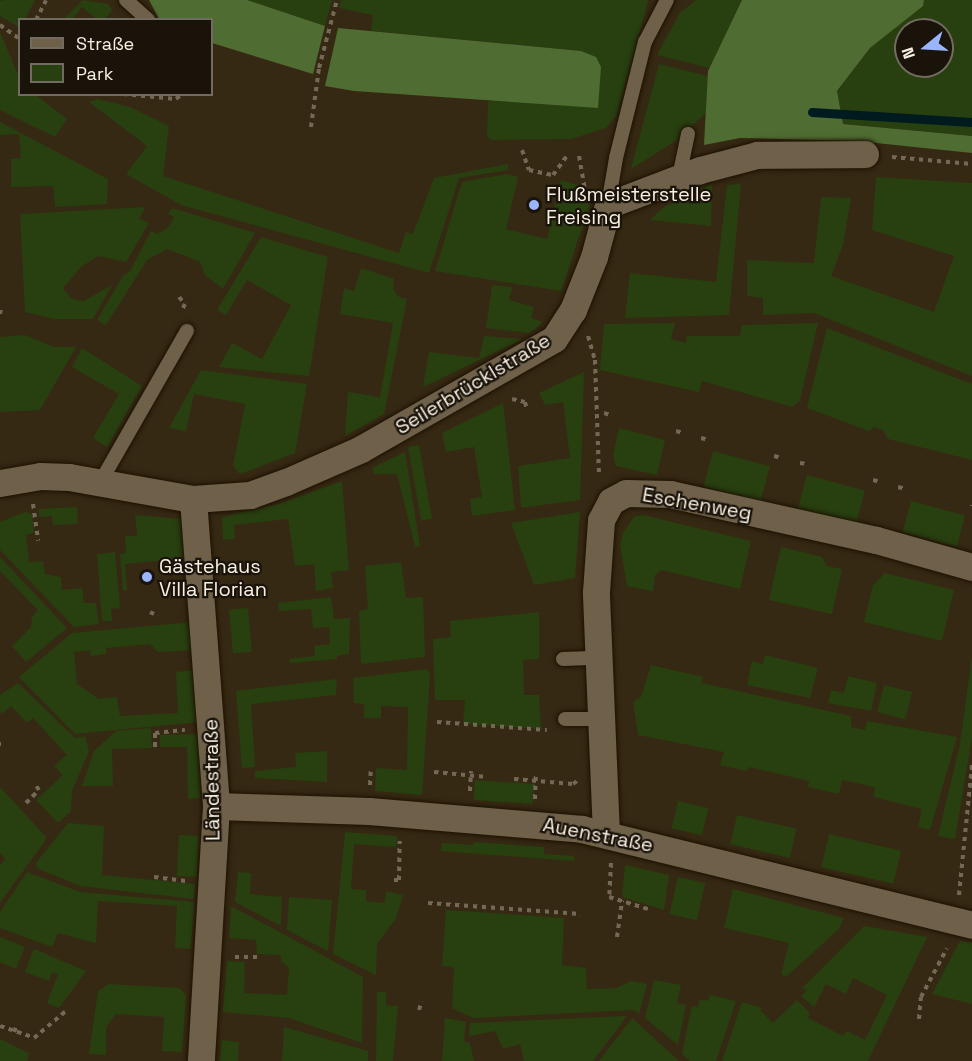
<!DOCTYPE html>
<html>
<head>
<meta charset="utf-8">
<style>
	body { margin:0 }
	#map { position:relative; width:972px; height:1061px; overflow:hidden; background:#362913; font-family:"Space Grotesk",sans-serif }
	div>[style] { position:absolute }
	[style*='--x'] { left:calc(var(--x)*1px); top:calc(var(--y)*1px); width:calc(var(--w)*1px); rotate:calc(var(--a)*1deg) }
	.green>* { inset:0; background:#283f10; transform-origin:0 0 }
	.forest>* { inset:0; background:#4f6c33 }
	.stream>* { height:9px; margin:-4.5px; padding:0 4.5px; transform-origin:4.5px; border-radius:4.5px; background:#001b1f }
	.path>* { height:4px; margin-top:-2px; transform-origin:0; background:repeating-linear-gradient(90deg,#746956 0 4.5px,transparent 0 9px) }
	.roads { filter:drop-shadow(0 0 2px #1d1200) drop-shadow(0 0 2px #1d1200) }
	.lane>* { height:14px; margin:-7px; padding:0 7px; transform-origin:7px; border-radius:7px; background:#6e6049 }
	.street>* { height:27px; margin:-13.5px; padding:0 13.5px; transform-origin:13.5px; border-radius:13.5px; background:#6e6049 }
	.dots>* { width:16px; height:16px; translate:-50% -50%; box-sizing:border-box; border:3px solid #19130a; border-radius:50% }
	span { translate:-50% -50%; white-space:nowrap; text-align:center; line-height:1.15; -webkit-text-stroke:4.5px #19130a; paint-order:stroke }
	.poi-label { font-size:20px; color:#f8f0e3 }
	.left { translate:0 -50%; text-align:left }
	.street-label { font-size:20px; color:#f8f0e3 }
	.legend { position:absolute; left:18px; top:18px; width:195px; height:78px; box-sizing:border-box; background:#19130a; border:2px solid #726b61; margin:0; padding:8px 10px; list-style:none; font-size:18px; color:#f8f0e3 }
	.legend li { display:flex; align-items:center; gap:12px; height:30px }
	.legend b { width:30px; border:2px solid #726b61 }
	.north { position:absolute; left:894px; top:18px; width:60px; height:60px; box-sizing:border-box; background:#19130a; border:2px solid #726b61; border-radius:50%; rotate:252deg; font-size:16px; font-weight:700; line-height:24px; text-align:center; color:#f8f0e3 }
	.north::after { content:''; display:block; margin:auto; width:21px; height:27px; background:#9ab5fd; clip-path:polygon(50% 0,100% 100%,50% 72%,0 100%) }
</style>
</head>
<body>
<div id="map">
	<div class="green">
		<div style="clip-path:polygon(5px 0,35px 0,25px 19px,20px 20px,19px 27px,0 16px,0 1px)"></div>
		<div style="clip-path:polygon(83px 0,108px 4px,112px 10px,105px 19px,97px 19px,82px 7px,72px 19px,64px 19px)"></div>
		<div style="clip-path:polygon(247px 0,332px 0,325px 26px)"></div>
		<div style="clip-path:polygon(341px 0,647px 0,648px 2px,616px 116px,606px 128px,571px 139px,491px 140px,487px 136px,488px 102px,581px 51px,371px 31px,373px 15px,339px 8px)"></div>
		<div style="clip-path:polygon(696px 0,742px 0,709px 68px,657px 55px,680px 13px)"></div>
		<div style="clip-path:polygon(evenodd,924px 0,972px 0,972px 136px,843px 124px,837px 92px,870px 48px,922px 6px,924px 0,906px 30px,942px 30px,942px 66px,906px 66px,906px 30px)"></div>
		<div style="clip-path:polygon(0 32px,19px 77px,20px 94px,36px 95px,67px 119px,55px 137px,0 110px)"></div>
		<div style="clip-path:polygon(659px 64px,708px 76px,706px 113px,677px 140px,631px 169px)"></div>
		<div style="clip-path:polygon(98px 99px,130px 107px,169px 126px,163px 176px,399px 253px,406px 232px,413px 234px,434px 178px,508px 164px,508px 170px,459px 178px,429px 273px,181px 205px,126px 174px,147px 146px,89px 102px)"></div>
		<div style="clip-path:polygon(0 122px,108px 179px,107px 204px,55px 207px,53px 186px,11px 187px,11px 159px,21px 158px,19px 134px,0 135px)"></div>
		<div style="clip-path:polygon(507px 174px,518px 177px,506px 229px,547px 239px,561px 180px,581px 186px,591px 201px,561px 291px,435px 271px,462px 182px)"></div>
		<div style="clip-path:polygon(876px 177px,972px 183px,972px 376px,814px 313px,763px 315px,763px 298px,747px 296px,747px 260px,814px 263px,821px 197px,851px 198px,843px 245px,831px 276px,934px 312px,954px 256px,872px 230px)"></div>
		<div style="clip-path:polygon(712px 184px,711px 226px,650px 220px,664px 207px)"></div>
		<div style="clip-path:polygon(741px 184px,729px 315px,625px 318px,630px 273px,716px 282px,727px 185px)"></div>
		<div style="clip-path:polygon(146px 207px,139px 218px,149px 223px,126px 262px,98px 256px,81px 267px,63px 288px,72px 299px,84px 301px,112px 285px,93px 319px,54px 319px,25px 312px,20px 214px)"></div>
		<div style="clip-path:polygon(172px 208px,255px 233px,223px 289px,205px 275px,200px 262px,167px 249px,147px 260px,106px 325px,97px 320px,123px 276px,130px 271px,151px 231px,157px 234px,168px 228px,174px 217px,168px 214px)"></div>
		<div style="clip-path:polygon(261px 237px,328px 257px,309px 376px,219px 367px,232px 343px,262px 359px,291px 305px,247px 280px,226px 315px,217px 310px)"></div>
		<div style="clip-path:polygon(361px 268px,394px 279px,393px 289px,399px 297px,407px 299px,384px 414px,345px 436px,348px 392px,380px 397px,393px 323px,340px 314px,344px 288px,354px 291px)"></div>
		<div style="clip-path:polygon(492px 285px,512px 287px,509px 300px,534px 307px,531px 318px,543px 322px,530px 333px,486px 328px)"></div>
		<div style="clip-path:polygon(675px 323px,671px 339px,686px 343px,687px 336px,740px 336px,742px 325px,818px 323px,800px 400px,793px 407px,702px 381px,699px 392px,600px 370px,604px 324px)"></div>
		<div style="clip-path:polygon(827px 328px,972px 384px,972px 460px,888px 439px,883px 430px,874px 427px,869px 431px,807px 408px)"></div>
		<div style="clip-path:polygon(25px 335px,54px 347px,76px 347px,40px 410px,0 412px,0 337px)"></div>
		<div style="clip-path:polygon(484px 336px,523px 339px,423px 387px,429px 352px,479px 358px)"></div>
		<div style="clip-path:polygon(82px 348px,142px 386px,107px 447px,93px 438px,119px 394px,72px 367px)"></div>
		<div style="clip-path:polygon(201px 370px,307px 384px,295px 453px,240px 474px,233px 466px,245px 404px,194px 394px,186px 431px,169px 428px)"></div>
		<div style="clip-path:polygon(584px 372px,580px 500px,521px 508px,518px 466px,570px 458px,563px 402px,545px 405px,539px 393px)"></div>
		<div style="clip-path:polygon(503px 403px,515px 510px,472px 516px,470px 499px,482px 497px,474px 447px,446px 452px,442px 433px)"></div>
		<div style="clip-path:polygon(619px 428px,665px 440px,657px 475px,616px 466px,613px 455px)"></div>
		<div style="left:419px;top:445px;width:75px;height:11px;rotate:80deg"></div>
		<div style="left:713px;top:451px;width:59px;height:37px;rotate:15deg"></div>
		<div style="clip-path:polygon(405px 452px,420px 546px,415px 547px,397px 474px,374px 474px,372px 468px)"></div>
		<div style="left:807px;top:475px;width:60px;height:37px;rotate:15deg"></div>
		<div style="clip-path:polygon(342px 481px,349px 570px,331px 572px,333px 588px,316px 591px,314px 564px,295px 566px,288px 519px,234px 525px,235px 539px,223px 540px,222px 517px,279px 504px)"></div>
		<div style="left:911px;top:501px;width:56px;height:32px;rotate:15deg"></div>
		<div style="clip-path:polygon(77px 507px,78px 524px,53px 525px,52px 516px,39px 517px,39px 509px)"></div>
		<div style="clip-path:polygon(25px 512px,32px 514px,34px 533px,26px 535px,29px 562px,43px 561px,45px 574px,61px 577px,62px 590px,82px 588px,84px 603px,96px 603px,99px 624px,74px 627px,0 550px,0 522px)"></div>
		<div style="clip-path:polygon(580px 512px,575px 578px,534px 585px,511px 523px)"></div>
		<div style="clip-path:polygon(135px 515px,180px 519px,185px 558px,125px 564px,127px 590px,123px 591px,120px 554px,126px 553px,125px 536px,137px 536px)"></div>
		<div style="clip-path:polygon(643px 515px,751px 541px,740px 589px,662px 570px,655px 575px,653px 591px,627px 586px,620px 545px,623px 533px,634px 517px)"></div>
		<div style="clip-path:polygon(781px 547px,822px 557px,827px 566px,842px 569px,832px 614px,769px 600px)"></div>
		<div style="clip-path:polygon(115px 552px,120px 608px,111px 609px,112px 621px,102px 621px,97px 554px)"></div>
		<div style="clip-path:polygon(0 557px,67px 628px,26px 662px,12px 646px,31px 627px,32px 617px,38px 610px,0 571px)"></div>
		<div style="clip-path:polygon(401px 562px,406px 598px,423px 597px,425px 657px,361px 664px,359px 611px,368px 609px,365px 566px)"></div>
		<div style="clip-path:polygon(885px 573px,954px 590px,942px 641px,864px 622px,873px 585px)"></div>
		<div style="clip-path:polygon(331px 597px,334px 619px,350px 618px,349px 654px,337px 656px,337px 659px,290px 663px,289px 659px,315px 656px,314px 646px,330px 644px,329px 627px,313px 628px,311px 609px,279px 611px,278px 603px)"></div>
		<div style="left:248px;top:608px;width:44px;height:19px;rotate:85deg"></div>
		<div style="clip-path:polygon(539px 612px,539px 659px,523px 660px,524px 695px,539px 695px,541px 729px,463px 724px,465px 700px,435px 700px,433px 639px,451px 637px,450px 621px)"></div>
		<div style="clip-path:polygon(192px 622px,194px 650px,158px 652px,150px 644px,106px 648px,106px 654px,91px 656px,90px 650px,74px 652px,77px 684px,99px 699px,117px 697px,120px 716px,178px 713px,176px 672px,195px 670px,199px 722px,75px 734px,19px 677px,72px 633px)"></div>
		<div style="clip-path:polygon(765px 655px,818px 668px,810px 698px,747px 685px,752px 661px,763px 664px)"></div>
		<div style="clip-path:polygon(972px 656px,972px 737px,955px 839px,938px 836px,960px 744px)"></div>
		<div style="clip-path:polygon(651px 665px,703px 677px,702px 683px,851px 716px,851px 727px,865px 730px,867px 721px,957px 737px,930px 830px,918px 827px,922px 809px,874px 797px,875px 787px,842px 780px,839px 794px,808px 787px,809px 781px,749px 767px,747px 771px,720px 765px,724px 752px,638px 735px,633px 702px,641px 697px)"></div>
		<div style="clip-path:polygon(427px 669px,430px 675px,422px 795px,375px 791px,376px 768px,407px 770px,408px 707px,381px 706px,381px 718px,364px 718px,364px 704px,354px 703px,353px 678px)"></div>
		<div style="clip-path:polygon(848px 676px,877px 683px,871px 711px,828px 703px,831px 690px,844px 693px)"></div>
		<div style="clip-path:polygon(337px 679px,336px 695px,251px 704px,255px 767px,242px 768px,236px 691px)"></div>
		<div style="clip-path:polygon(18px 683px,75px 738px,85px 736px,89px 751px,72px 791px,71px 811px,58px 823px,36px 800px,63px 775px,54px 766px,67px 755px,33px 718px,27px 723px,11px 706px,2px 714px,0 711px,0 695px)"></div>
		<div style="left:884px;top:685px;width:29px;height:28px;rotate:14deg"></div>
		<div style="clip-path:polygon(151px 728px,152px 748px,112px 749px,113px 786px,82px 786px,94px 751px,116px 731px)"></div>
		<div style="clip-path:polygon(199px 734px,200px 798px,188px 799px,187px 747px,160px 747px,160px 735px)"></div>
		<div style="clip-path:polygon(327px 751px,327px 782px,255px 778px,255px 771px,296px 767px,295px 753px)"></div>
		<div style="left:475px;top:780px;width:59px;height:20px;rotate:4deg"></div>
		<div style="clip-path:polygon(0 787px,47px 838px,0 903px,0 865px,5px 859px,0 853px)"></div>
		<div style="left:678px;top:801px;width:31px;height:28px;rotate:13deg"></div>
		<div style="left:737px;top:815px;width:61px;height:30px;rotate:13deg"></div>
		<div style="clip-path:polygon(68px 823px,104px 826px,102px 875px,195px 884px,194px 899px,80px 886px,37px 868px,36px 863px)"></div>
		<div style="clip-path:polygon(345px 832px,397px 836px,396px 847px,354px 844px,351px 889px,366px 890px,366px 901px,385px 903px,386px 891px,403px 895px,396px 918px,377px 944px,376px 975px,333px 954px)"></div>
		<div style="left:829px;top:834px;width:74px;height:34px;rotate:13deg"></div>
		<div style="left:179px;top:835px;width:20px;height:41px;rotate:3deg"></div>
		<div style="clip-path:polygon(474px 842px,544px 847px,544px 854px,574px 856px,574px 861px,441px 851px,442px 843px,473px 845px)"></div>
		<div style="clip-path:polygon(625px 865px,669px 875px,664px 910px,622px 897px)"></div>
		<div style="clip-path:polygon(27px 872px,80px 892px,194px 902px,191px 949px,175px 948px,177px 906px,98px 901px,96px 943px,58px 933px,52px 947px,0 928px,0 912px)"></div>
		<div style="clip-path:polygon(238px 872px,251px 873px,250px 894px,282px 897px,281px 926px,235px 902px)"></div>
		<div style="left:678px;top:877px;width:28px;height:38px;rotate:13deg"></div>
		<div style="clip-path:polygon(733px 889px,844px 918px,839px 929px,787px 976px,781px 975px,789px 943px,724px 928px)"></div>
		<div style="clip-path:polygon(289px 897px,332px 900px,328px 951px,287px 930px)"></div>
		<div style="clip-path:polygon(231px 906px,363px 977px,362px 1043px,289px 1018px,223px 1012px,227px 961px,245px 962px,244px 993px,287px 995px,289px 968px,281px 961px,281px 955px,257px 954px,256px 940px,229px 938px)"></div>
		<div style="clip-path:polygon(446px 910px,564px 918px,562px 965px,586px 968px,587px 989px,616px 988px,631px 981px,647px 984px,639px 1014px,634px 1010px,473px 1018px,452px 1008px,454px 967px,442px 966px)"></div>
		<div style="clip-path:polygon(864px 926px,927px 937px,868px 1061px,722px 1061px,742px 1002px,762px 1008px,760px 1010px,773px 1023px,797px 1000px,810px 1013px,808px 1018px,843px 1036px,847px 1031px,865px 1040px,887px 995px,853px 978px,846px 994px,826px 984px,814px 1007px,801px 996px,807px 990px,802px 988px)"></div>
		<div style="clip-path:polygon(0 937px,25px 947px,16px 969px,0 962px)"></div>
		<div style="clip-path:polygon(960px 941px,972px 943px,972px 1004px,932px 994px)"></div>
		<div style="clip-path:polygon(34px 949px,86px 971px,59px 1008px,47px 1003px,58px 974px,52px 972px,49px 981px,25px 972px)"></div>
		<div style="clip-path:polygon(654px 980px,681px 985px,677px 1003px,686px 1005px,678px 1045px,645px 1018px)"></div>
		<div style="clip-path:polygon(109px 984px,179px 988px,186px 995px,182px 1052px,162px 1051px,164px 1017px,116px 1014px,106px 1027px,106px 1055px,89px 1054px,98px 991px)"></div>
		<div style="clip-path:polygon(377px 992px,386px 992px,386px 1005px,398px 1006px,393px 1061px,376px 1061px)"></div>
		<div style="clip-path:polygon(710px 995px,736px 1001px,716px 1061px,690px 1061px,682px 1054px,692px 1006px,698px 1007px,700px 999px,708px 1001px)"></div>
		<div style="clip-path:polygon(627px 1016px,593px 1061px,524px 1061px,520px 1044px,503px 1049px,495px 1031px,469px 1036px,470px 1023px)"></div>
		<div style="clip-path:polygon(445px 1018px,466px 1022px,464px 1041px,470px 1043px,474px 1061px,442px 1061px)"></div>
		<div style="clip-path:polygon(632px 1018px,679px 1061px,599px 1061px)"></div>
		<div style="clip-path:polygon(284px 1027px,368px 1051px,368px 1061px,282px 1061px)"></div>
		<div style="clip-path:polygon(0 1039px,29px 1053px,27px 1061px,0 1061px)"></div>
		<div style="clip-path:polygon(222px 1040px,239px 1042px,238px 1061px,220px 1061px)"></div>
	</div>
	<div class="forest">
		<div style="clip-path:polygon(149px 0,247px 0,325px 26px,313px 74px,212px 43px,212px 20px,159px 19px)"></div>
		<div style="clip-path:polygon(742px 0,924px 0,923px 6px,870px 48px,837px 91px,843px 124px,972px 136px,972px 153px,857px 141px,740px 138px,704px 145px,708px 71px)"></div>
		<div style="clip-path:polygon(338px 28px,581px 51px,596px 57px,601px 67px,598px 108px,354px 91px,325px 86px)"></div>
	</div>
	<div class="stream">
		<div style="--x:812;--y:112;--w:160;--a:3.6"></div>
	</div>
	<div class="path">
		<div style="--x:36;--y:20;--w:22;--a:-63"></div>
		<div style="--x:0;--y:25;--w:24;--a:35"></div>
		<div style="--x:123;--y:94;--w:53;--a:5.4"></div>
		<div style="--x:176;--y:99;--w:8;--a:-40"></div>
		<div style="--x:311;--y:127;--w:60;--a:-82.3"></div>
		<div style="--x:319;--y:68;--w:70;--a:-75.2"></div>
		<div style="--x:522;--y:150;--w:21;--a:71"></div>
		<div style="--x:529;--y:170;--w:25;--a:12"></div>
		<div style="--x:553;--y:175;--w:26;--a:-54"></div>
		<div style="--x:579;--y:156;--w:36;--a:80"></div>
		<div style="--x:892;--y:157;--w:80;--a:5"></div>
		<div style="--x:179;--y:297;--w:9;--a:49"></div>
		<div style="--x:185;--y:304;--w:7;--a:117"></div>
		<div style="--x:0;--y:314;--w:5;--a:-79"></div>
		<div style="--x:588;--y:336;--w:25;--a:74"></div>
		<div style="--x:595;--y:360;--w:117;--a:88"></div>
		<div style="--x:512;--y:399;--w:13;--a:13"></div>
		<div style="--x:525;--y:402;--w:8;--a:76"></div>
		<div style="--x:604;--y:413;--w:6;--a:18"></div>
		<div style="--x:676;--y:431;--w:7;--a:16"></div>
		<div style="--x:701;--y:438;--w:8;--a:14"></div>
		<div style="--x:774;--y:456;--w:8;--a:14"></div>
		<div style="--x:800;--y:463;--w:7;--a:8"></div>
		<div style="--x:873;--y:480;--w:8;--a:14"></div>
		<div style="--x:898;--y:487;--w:8;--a:14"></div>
		<div style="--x:33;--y:504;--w:37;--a:82"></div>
		<div style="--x:972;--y:505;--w:1;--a:90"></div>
		<div style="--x:150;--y:612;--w:9;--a:27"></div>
		<div style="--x:437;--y:722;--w:110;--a:4.2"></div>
		<div style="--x:0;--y:744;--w:1;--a:0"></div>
		<div style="--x:155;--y:747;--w:14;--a:-90"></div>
		<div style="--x:155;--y:733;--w:30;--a:-6"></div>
		<div style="--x:434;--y:772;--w:53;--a:5.4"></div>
		<div style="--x:514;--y:779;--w:59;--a:4.8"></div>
		<div style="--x:573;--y:784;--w:5;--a:-37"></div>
		<div style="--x:370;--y:785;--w:17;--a:-87"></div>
		<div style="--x:470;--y:791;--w:20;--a:-87"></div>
		<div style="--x:535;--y:799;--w:23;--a:-88"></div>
		<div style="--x:26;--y:803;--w:18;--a:-45"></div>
		<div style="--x:39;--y:790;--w:7;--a:-124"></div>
		<div style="--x:611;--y:863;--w:34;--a:93"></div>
		<div style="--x:609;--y:897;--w:41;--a:17.1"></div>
		<div style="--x:154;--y:877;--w:32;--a:7"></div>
		<div style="--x:394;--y:880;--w:5;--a:0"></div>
		<div style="--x:399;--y:880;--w:39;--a:-89"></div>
		<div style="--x:959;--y:895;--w:131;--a:-84.3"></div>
		<div style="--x:428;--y:903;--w:153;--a:4.1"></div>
		<div style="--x:617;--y:937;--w:37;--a:-82"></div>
		<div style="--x:235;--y:957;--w:22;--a:0"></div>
		<div style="--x:419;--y:1010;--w:9;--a:-72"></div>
		<div style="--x:919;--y:1019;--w:22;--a:-85"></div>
		<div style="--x:921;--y:997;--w:55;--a:-62"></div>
		<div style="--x:0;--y:1026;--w:36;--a:19"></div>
		<div style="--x:34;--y:1038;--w:43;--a:-40.3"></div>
		<div style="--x:14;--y:1032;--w:8;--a:-67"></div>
	</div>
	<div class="roads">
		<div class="lane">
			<div style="--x:126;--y:0;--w:30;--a:42"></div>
			<div style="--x:679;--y:177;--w:44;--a:-78.2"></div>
			<div style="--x:608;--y:205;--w:48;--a:-80.3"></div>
			<div style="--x:616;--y:158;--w:120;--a:-76"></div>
			<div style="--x:645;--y:42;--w:47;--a:-62.4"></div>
			<div style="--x:101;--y:481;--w:173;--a:-60.2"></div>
			<div style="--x:563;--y:659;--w:34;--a:-2"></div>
			<div style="--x:565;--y:719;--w:34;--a:0"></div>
		</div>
		<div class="street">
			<div style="--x:0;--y:483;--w:41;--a:-9.9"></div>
			<div style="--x:40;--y:476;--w:29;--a:2"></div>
			<div style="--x:69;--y:477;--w:126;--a:10.1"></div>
			<div style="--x:193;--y:499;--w:57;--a:-4"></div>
			<div style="--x:250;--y:495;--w:38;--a:-20"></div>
			<div style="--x:286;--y:482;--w:82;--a:-23.7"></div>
			<div style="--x:361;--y:449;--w:222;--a:-29.7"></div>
			<div style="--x:554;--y:339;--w:35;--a:-57"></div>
			<div style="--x:573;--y:310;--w:57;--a:-68.4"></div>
			<div style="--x:594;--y:257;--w:54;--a:-74.9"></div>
			<div style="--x:608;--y:205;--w:98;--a:-20.8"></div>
			<div style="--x:700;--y:170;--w:59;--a:-14.7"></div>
			<div style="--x:757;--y:155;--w:108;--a:-0.5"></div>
			<div style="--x:193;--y:499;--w:308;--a:85.7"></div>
			<div style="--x:216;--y:806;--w:255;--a:93.4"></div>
			<div style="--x:216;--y:806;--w:153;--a:1.9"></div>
			<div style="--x:369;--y:811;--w:214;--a:4.8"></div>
			<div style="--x:582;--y:829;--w:402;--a:13.8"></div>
			<div style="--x:606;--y:834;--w:242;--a:-92.4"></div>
			<div style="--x:596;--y:592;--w:72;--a:-86"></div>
			<div style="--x:601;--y:520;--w:21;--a:-62"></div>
			<div style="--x:611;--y:501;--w:17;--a:-28"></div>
			<div style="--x:626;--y:493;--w:44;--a:1.3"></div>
			<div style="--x:670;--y:494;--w:211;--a:12.6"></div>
			<div style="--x:876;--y:540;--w:100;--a:15.7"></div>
		</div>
	</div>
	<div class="dots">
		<div style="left:534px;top:205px;background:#9ab5fd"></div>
		<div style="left:147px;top:577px;background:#9ab5fd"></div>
	</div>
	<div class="poi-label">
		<span class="left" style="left:546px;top:206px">Flußmeisterstelle<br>Freising</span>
		<span class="left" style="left:159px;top:578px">Gästehaus<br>Villa Florian</span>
	</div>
	<div class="street-label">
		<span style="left:473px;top:384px;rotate:-31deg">Seilerbrücklstraße</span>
		<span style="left:697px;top:504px;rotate:10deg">Eschenweg</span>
		<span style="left:212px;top:780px;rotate:-91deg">Ländestraße</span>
		<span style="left:598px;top:835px;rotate:11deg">Auenstraße</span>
	</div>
	<ul class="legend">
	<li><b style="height:8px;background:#6e6049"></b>Straße</li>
	<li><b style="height:16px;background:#283f10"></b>Park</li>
	</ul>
	<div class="north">N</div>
</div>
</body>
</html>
